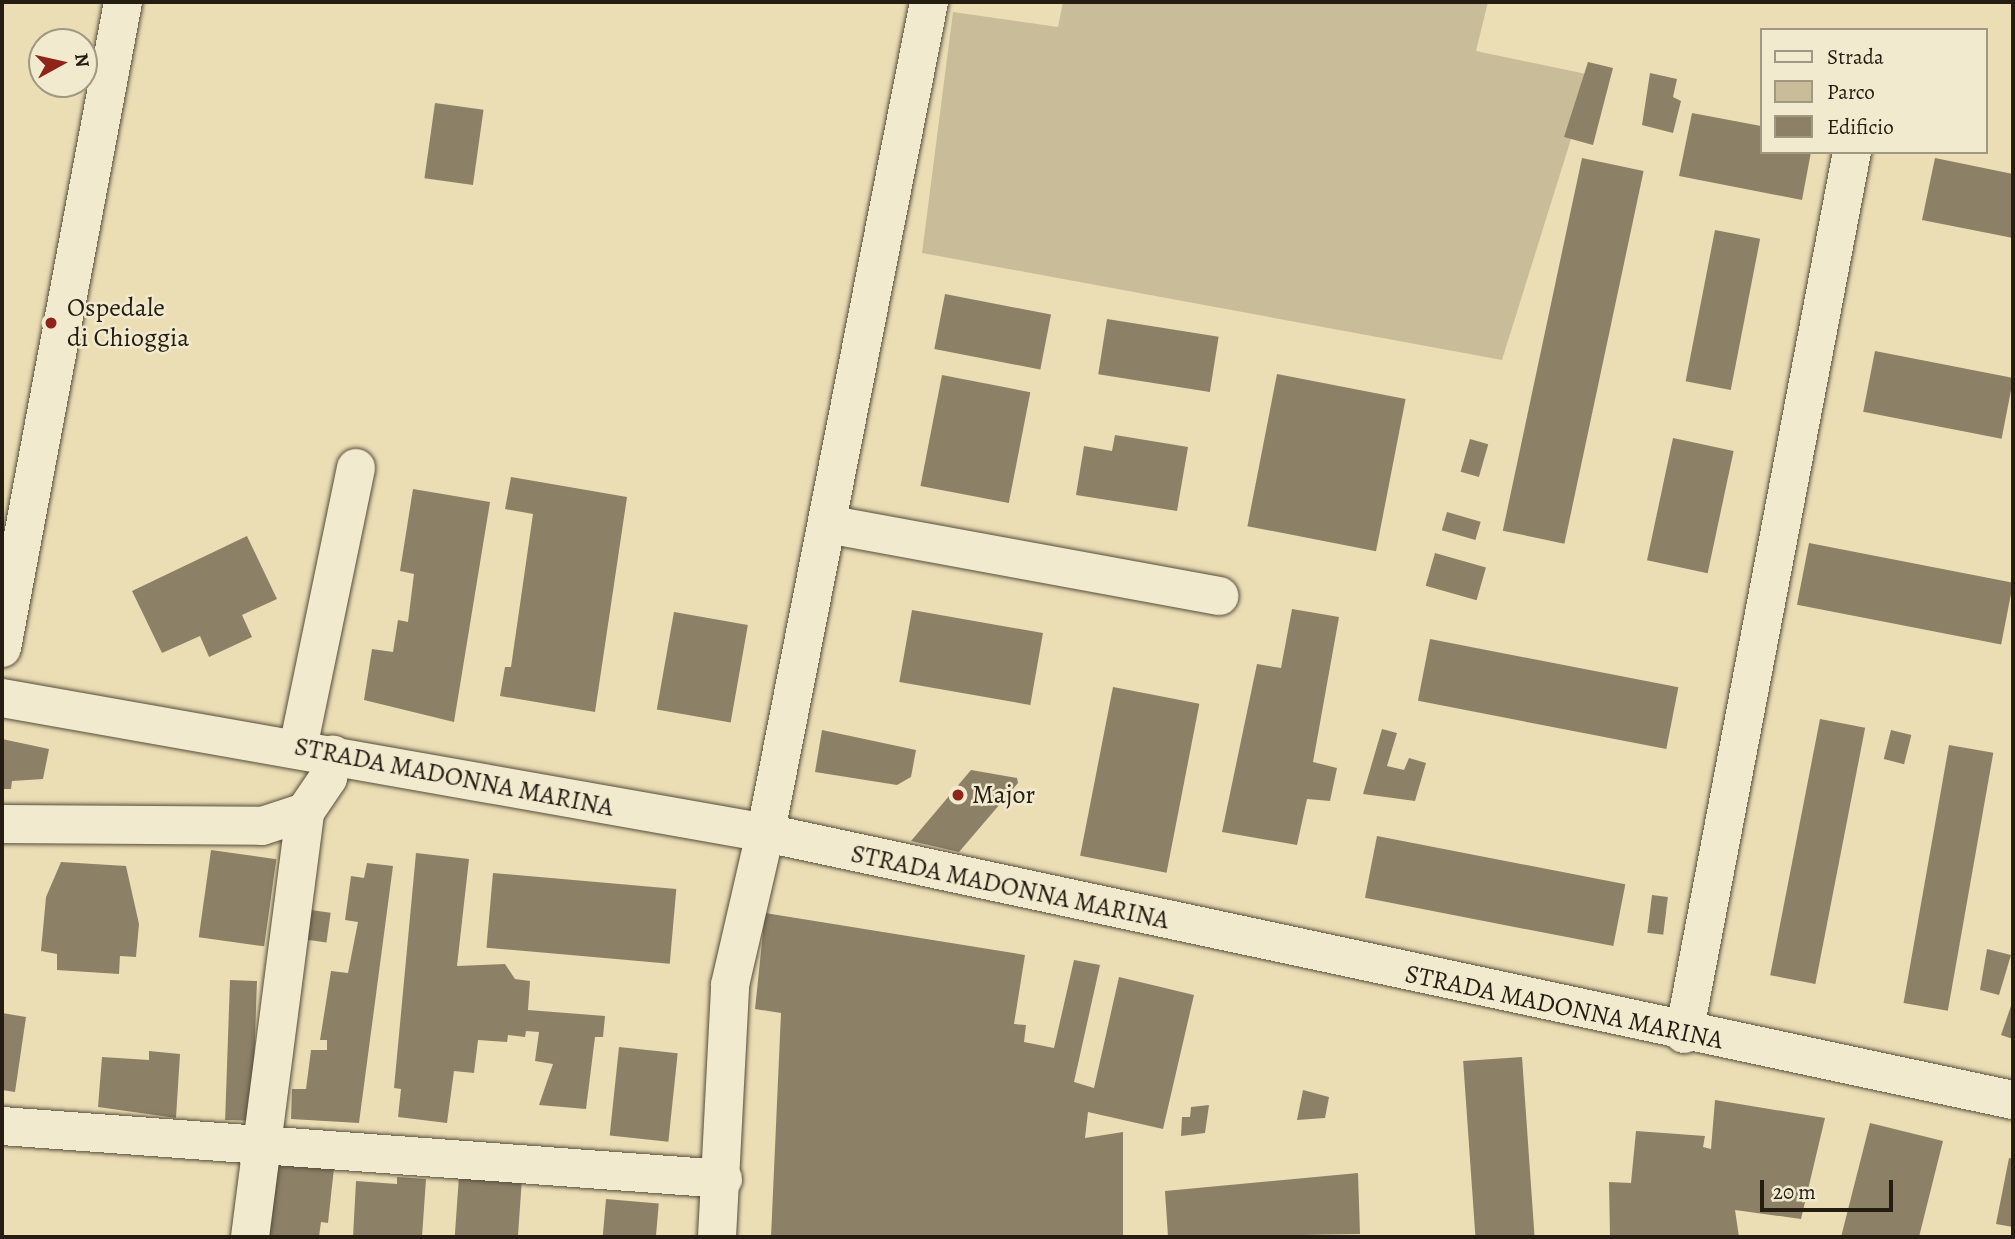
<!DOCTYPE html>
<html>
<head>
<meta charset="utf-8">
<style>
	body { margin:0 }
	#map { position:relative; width:2015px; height:1239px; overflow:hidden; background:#ebdeb5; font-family:Alegreya,serif }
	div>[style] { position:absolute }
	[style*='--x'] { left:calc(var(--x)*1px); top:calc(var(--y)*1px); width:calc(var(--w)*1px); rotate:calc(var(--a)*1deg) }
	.green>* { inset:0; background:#c9bd99 }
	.building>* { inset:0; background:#8c8167; transform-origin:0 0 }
	.roads { filter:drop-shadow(0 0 2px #564d3b) drop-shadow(0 0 2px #564d3b) }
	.minor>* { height:38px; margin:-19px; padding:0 19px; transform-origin:19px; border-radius:19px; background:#f2eacf }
	.dots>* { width:19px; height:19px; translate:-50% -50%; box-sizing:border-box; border:4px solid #f2eacf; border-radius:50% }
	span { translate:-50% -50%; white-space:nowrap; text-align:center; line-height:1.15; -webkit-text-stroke:5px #f2eacf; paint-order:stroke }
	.poi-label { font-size:26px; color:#251d12 }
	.left { translate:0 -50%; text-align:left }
	.street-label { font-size:26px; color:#251d12 }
	.frame { position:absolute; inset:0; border:4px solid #251d12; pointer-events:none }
	.legend { position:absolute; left:1760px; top:28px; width:228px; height:126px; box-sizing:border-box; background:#f2eacf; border:2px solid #a09883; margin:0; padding:9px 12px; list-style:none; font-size:21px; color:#251d12 }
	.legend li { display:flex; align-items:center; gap:14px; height:35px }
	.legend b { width:35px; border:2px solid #a09883 }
	.north { position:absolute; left:28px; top:28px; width:70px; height:70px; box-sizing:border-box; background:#f2eacf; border:2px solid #a09883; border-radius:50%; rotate:82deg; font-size:19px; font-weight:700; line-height:28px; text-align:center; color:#251d12 }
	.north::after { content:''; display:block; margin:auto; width:24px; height:32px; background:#8f2418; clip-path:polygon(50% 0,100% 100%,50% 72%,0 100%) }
	.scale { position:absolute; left:1760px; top:1180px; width:133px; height:32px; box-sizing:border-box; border:4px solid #251d12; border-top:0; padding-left:9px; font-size:21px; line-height:24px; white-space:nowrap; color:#251d12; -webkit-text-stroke:5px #f2eacf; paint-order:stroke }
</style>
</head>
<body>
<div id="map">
	<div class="green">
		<div style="clip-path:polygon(1063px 2px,1488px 2px,1476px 51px,1591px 75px,1502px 360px,922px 253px,953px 12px,1058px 27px)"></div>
	</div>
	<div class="building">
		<div style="clip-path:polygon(1588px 62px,1613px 68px,1593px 145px,1564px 137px)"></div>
		<div style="clip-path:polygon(1650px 73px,1677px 79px,1673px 97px,1681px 101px,1673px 133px,1642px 125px)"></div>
		<div style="left:435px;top:103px;width:49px;height:76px;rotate:8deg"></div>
		<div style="clip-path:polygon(1692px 113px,1761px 126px,1761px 152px,1811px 152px,1802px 200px,1679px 176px)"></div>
		<div style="left:1582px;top:158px;width:63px;height:381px;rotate:12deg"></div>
		<div style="clip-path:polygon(1935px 158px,2013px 174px,2013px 238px,1922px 220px)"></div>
		<div style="left:1715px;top:230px;width:46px;height:154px;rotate:11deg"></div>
		<div style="left:945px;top:294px;width:108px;height:56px;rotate:11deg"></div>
		<div style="left:1107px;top:319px;width:113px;height:56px;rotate:9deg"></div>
		<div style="left:1875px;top:351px;width:141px;height:62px;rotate:11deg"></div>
		<div style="left:1277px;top:374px;width:131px;height:155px;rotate:11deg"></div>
		<div style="left:942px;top:375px;width:90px;height:113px;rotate:11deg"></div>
		<div style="clip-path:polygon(1115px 435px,1188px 447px,1177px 511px,1076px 495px,1084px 446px,1112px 451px)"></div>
		<div style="left:1673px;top:438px;width:62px;height:125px;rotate:12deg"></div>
		<div style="left:1470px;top:439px;width:19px;height:34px;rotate:16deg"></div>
		<div style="clip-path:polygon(511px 477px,627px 497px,595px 712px,500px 696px,505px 667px,511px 667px,533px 514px,505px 509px)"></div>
		<div style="clip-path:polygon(413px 489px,490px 502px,454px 722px,364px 700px,372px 649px,393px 652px,398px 620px,408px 622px,414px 574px,400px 571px)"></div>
		<div style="left:1447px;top:512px;width:35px;height:19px;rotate:16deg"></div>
		<div style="clip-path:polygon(247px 536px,277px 599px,242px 615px,252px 637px,209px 657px,200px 636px,162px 653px,132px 591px)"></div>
		<div style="left:1809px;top:543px;width:208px;height:63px;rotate:11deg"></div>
		<div style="left:1435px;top:553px;width:53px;height:34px;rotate:16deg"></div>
		<div style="clip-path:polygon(1292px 609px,1339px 617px,1313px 762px,1337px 768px,1330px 801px,1307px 799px,1297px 845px,1222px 832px,1257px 664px,1281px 668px)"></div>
		<div style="left:912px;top:610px;width:133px;height:73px;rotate:10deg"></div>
		<div style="left:674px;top:612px;width:75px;height:99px;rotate:10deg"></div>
		<div style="left:1430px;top:639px;width:253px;height:63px;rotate:11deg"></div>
		<div style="left:1113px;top:687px;width:88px;height:172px;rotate:11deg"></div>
		<div style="left:1820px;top:719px;width:46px;height:261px;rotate:11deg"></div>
		<div style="clip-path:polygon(1382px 729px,1397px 733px,1387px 766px,1404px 770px,1409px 758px,1426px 763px,1415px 801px,1363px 794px)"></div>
		<div style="clip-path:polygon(822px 730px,916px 750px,911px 777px,897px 785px,815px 772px)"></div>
		<div style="left:1891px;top:730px;width:21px;height:30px;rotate:14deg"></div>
		<div style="clip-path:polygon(2px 739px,49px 749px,43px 779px,12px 781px,11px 789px,2px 789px)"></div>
		<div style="left:1949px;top:745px;width:45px;height:262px;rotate:10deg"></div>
		<div style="clip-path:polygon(971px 770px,1017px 778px,1018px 783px,959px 852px,911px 841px)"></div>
		<div style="left:1377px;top:836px;width:253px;height:63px;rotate:11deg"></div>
		<div style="left:211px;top:850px;width:66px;height:88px;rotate:8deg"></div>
		<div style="clip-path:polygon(416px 853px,469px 859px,457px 966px,505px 964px,515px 979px,530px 981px,528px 1010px,605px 1016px,603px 1037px,595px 1037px,586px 1109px,539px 1105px,553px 1064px,535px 1061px,539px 1032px,526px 1031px,525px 1037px,508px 1035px,507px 1042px,478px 1040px,474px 1073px,454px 1071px,447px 1123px,398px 1117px,401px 1089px,394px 1088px)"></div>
		<div style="clip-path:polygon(61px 862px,126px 866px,139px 924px,136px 957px,120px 956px,119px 974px,57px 970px,57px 954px,41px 951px,46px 897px)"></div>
		<div style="clip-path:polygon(367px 863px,393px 866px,359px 1123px,291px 1119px,292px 1089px,306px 1089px,311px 1050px,327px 1050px,327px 1040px,320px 1040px,331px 971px,348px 973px,358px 922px,345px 920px,351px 876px,364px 878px)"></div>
		<div style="left:493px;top:873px;width:184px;height:75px;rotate:5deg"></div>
		<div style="left:1652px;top:895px;width:16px;height:38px;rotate:7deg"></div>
		<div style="left:297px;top:908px;width:34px;height:30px;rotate:8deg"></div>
		<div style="clip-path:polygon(765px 913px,1025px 955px,1014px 1024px,1026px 1025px,1024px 1042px,1054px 1048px,1074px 960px,1100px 965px,1074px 1082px,1094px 1088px,1119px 977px,1194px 995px,1163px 1129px,1088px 1112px,1085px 1138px,1123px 1132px,1123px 1237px,771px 1237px,781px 1013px,755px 1009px)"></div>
		<div style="clip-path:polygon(1987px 949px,2011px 955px,1999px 995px,1980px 990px)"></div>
		<div style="left:230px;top:980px;width:27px;height:140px;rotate:2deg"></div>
		<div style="clip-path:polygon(2013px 1000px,2013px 1039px,2001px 1035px)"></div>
		<div style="clip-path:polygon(2px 1013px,26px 1017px,15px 1092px,2px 1090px)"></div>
		<div style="left:619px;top:1047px;width:59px;height:89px;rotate:6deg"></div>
		<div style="clip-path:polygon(149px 1051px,180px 1054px,176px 1118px,98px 1107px,102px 1057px,149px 1060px)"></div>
		<div style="left:1522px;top:1057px;width:181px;height:59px;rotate:86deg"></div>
		<div style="clip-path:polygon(1303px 1090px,1329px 1097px,1325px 1118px,1297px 1120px)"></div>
		<div style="clip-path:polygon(1715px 1100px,1825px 1118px,1801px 1219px,1735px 1210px,1739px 1237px,1610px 1237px,1609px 1182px,1631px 1183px,1636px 1131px,1705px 1136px,1703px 1147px,1711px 1149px)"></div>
		<div style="clip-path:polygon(1209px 1105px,1205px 1133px,1181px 1136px,1182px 1117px,1190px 1117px,1191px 1107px)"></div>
		<div style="clip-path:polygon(1870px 1123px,1943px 1141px,1919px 1237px,1841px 1237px)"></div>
		<div style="clip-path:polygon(2009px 1158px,2013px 1159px,2013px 1227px,1996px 1224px)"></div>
		<div style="clip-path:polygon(277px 1162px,334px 1168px,328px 1223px,321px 1222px,319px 1237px,263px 1237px,265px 1216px,272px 1217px)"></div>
		<div style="clip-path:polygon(1358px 1173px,1360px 1234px,1168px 1237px,1165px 1191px)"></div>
		<div style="left:459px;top:1176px;width:63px;height:61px;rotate:4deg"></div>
		<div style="clip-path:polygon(397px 1177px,426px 1179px,422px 1237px,353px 1237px,356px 1181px,397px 1184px)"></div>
		<div style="left:606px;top:1199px;width:53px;height:38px;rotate:5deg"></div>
	</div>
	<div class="roads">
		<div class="minor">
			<div style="--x:827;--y:524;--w:399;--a:10.4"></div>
			<div style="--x:2;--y:648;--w:657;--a:-79.39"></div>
			<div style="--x:2;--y:698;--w:776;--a:10.02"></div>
			<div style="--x:766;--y:833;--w:1275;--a:12.09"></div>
			<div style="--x:298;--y:748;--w:286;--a:-78.3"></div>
			<div style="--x:2;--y:824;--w:260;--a:0.4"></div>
			<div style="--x:262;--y:826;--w:45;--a:-18"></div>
			<div style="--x:1684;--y:1034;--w:898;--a:-79.22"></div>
			<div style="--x:2;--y:1126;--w:723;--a:4.2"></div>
			<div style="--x:250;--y:1237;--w:429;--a:-82.6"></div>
			<div style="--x:305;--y:812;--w:41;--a:-55.9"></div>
			<div style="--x:328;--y:778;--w:24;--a:-78"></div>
			<div style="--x:717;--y:1237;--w:252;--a:-87"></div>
			<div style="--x:730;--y:985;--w:173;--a:-77"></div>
			<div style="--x:769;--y:816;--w:830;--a:-78.88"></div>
		</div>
	</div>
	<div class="dots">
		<div style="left:51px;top:323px;background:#8f2418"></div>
		<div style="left:958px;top:795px;background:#8f2418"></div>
	</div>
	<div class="poi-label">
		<span class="left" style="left:67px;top:323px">Ospedale<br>di Chioggia</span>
		<span class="left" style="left:972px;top:795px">Major</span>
	</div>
	<div class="street-label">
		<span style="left:454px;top:777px;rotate:11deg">STRADA MADONNA MARINA</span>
		<span style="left:1010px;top:887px;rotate:12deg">STRADA MADONNA MARINA</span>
		<span style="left:1564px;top:1007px;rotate:12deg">STRADA MADONNA MARINA</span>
	</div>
	<div class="frame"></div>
	<ul class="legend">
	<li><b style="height:9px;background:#f2eacf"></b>Strada</li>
	<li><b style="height:19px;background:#c9bd99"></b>Parco</li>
	<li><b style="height:19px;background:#8c8167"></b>Edificio</li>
	</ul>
	<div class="north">N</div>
	<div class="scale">20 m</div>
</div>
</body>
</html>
